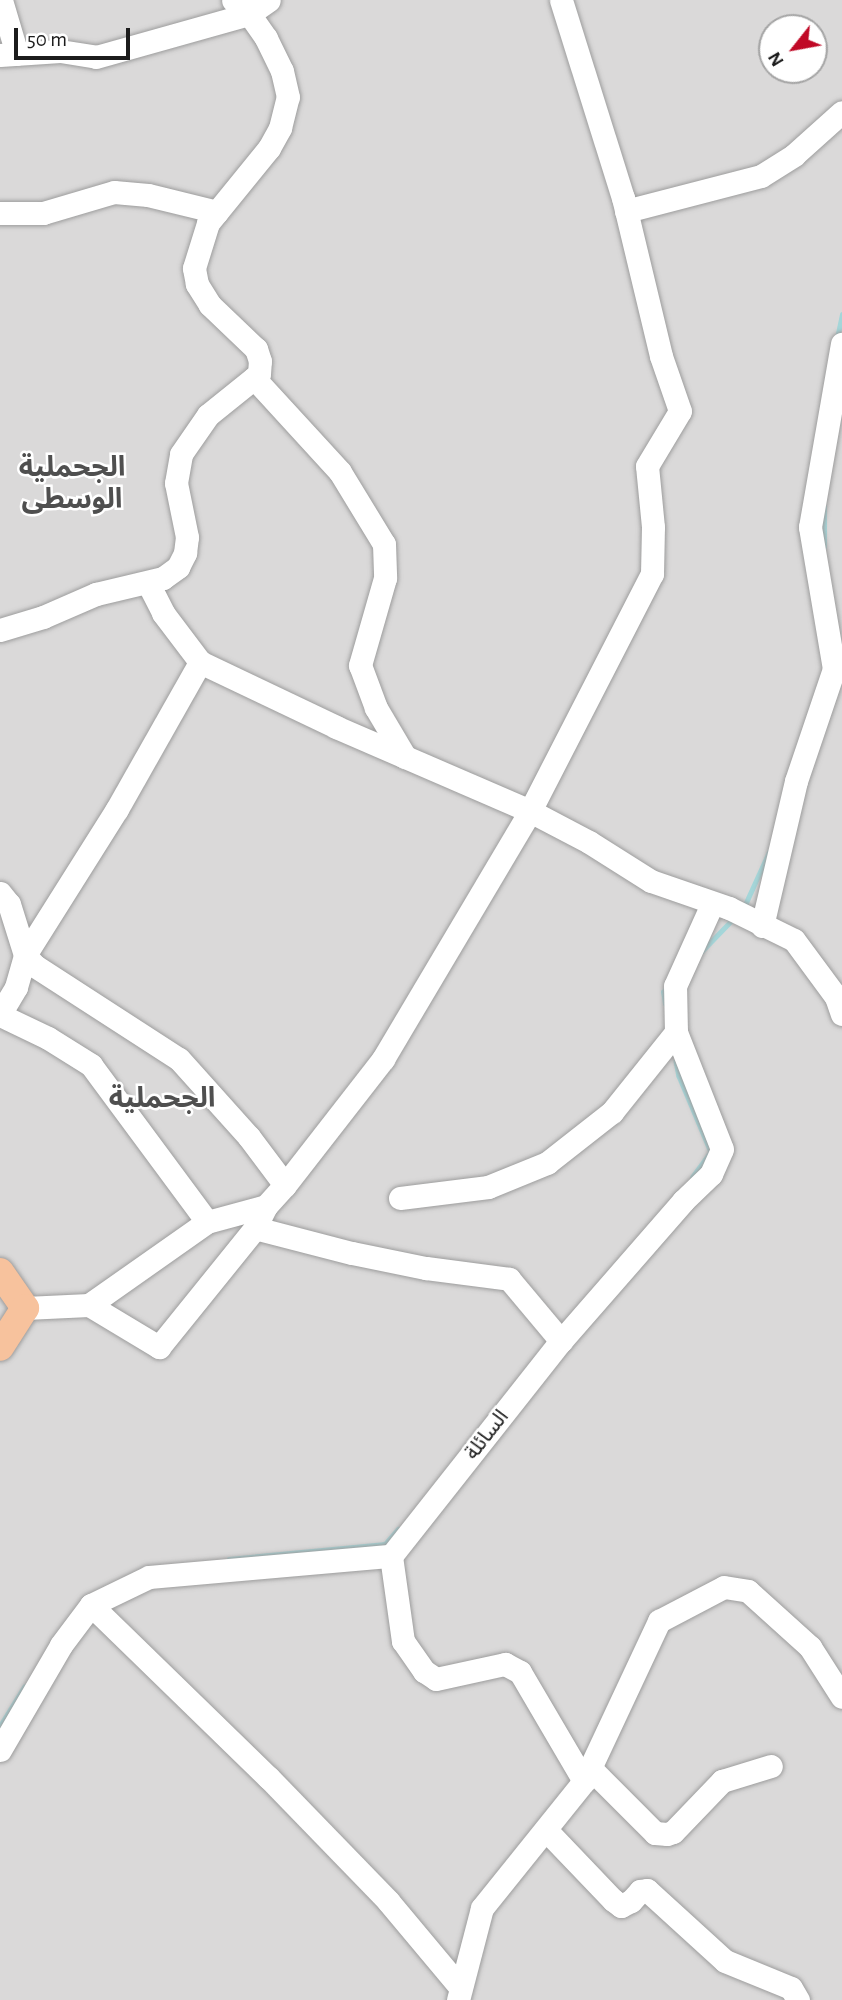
<!DOCTYPE html>
<html>
<head>
<meta charset="utf-8">
<style>
	body { margin:0 }
	#map { position:relative; width:842px; height:2000px; overflow:hidden; background:#ede8e2; font-family:"Alegreya Sans","Noto Sans Arabic",sans-serif }
	div>[style] { position:absolute }
	[style*='--x'] { left:calc(var(--x)*1px); top:calc(var(--y)*1px); width:calc(var(--w)*1px); rotate:calc(var(--a)*1deg) }
	.residential>* { inset:0; background:#dad9d9 }
	.stream>* { height:4.5px; margin:-2.25px; padding:0 2.25px; transform-origin:2.25px; border-radius:2.25px; background:#a4d6d9 }
	.roads { filter:drop-shadow(0 0 2px #9d9d9d) drop-shadow(0 0 2px #9d9d9d) }
	.minor>* { height:23px; margin:-11.5px; padding:0 11.5px; transform-origin:11.5px; border-radius:11.5px; background:#fff }
	.major>* { height:28px; margin:-14px; padding:0 14px; transform-origin:14px; border-radius:14px; background:#f7c29d }
	span { translate:-50% -50%; white-space:nowrap; text-align:center; line-height:1.15; -webkit-text-stroke:5px #fff; paint-order:stroke }
	.street-label { font-size:21px; color:#1c1c1c }
	.district-label { font-size:28px; color:#4f4f4f; font-weight:700 }
	.north { position:absolute; left:758px; top:14px; width:70px; height:70px; box-sizing:border-box; background:#fff; border:2px solid #a4a4a4; border-radius:50%; rotate:239deg; font-size:19px; font-weight:700; line-height:28px; text-align:center; color:#1c1c1c }
	.north::after { content:''; display:block; margin:auto; width:24px; height:32px; background:#c00926; clip-path:polygon(50% 0,100% 100%,50% 72%,0 100%) }
	.scale { position:absolute; left:14px; top:28px; width:116px; height:32px; box-sizing:border-box; border:4px solid #1c1c1c; border-top:0; padding-left:9px; font-size:21px; line-height:24px; white-space:nowrap; color:#1c1c1c; -webkit-text-stroke:5px #fff; paint-order:stroke }
</style>
</head>
<body>
<div id="map">
	<div class="residential">
		<div style="clip-path:polygon(evenodd,0 0,842px 0,842px 2000px,0 2000px,0 0,772px 28px,814px 28px,814px 70px,772px 70px,772px 28px)"></div>
	</div>
	<div class="stream">
		<div style="--x:837;--y:338;--w:24;--a:-78"></div>
		<div style="--x:824;--y:547;--w:40;--a:-90"></div>
		<div style="--x:744;--y:907;--w:60;--a:-65.6"></div>
		<div style="--x:700;--y:953;--w:47;--a:-45.9"></div>
		<div style="--x:665;--y:1004;--w:12;--a:-99"></div>
		<div style="--x:663;--y:992;--w:7;--a:-45"></div>
		<div style="--x:676;--y:1061;--w:15;--a:79"></div>
		<div style="--x:679;--y:1076;--w:82;--a:67.2"></div>
		<div style="--x:711;--y:1152;--w:31;--a:126"></div>
		<div style="--x:229;--y:1559;--w:157;--a:-5.5"></div>
		<div style="--x:385;--y:1544;--w:20;--a:-49"></div>
		<div style="--x:0;--y:1726;--w:46;--a:-58.4"></div>
	</div>
	<div class="roads">
		<div class="minor">
			<div style="--x:1;--y:0;--w:56;--a:73.5"></div>
			<div style="--x:0;--y:55;--w:60;--a:-3.8"></div>
			<div style="--x:60;--y:51;--w:36;--a:9"></div>
			<div style="--x:96;--y:57;--w:159;--a:-15.7"></div>
			<div style="--x:249;--y:14;--w:24;--a:-35"></div>
			<div style="--x:626;--y:211;--w:139;--a:-14.5"></div>
			<div style="--x:761;--y:176;--w:39;--a:-32"></div>
			<div style="--x:794;--y:155;--w:64;--a:-41.9"></div>
			<div style="--x:0;--y:213;--w:43;--a:0"></div>
			<div style="--x:43;--y:213;--w:74;--a:-16.5"></div>
			<div style="--x:114;--y:192;--w:34;--a:5"></div>
			<div style="--x:148;--y:195;--w:71;--a:13.8"></div>
			<div style="--x:254;--y:378;--w:127;--a:47.5"></div>
			<div style="--x:340;--y:472;--w:84;--a:58.6"></div>
			<div style="--x:384;--y:544;--w:34;--a:88"></div>
			<div style="--x:385;--y:578;--w:91;--a:106"></div>
			<div style="--x:360;--y:665;--w:46;--a:69.6"></div>
			<div style="--x:376;--y:708;--w:57;--a:59.4"></div>
			<div style="--x:148;--y:583;--w:34;--a:63"></div>
			<div style="--x:163;--y:613;--w:61;--a:52.9"></div>
			<div style="--x:200;--y:662;--w:151;--a:25.5"></div>
			<div style="--x:336;--y:727;--w:211;--a:23.4"></div>
			<div style="--x:530;--y:811;--w:67;--a:27.7"></div>
			<div style="--x:589;--y:842;--w:73;--a:32.2"></div>
			<div style="--x:651;--y:881;--w:83;--a:19.1"></div>
			<div style="--x:729;--y:908;--w:72;--a:26.2"></div>
			<div style="--x:794;--y:940;--w:71;--a:53.6"></div>
			<div style="--x:836;--y:997;--w:18;--a:71"></div>
			<div style="--x:0;--y:630;--w:45;--a:-16.8"></div>
			<div style="--x:43;--y:617;--w:58;--a:-23.5"></div>
			<div style="--x:96;--y:594;--w:69;--a:-13.4"></div>
			<div style="--x:163;--y:578;--w:19;--a:-36"></div>
			<div style="--x:178;--y:567;--w:16;--a:-63"></div>
			<div style="--x:185;--y:553;--w:16;--a:-83"></div>
			<div style="--x:187;--y:537;--w:55;--a:-101.5"></div>
			<div style="--x:176;--y:483;--w:29;--a:-80"></div>
			<div style="--x:181;--y:454;--w:47;--a:-55.3"></div>
			<div style="--x:208;--y:415;--w:65;--a:-38.8"></div>
			<div style="--x:259;--y:374;--w:13;--a:-86"></div>
			<div style="--x:260;--y:361;--w:13;--a:-108"></div>
			<div style="--x:256;--y:349;--w:64;--a:-136.3"></div>
			<div style="--x:210;--y:305;--w:25;--a:-122"></div>
			<div style="--x:197;--y:284;--w:16;--a:-101"></div>
			<div style="--x:194;--y:268;--w:47;--a:-72.7"></div>
			<div style="--x:208;--y:223;--w:97;--a:-50.9"></div>
			<div style="--x:269;--y:148;--w:23;--a:-61"></div>
			<div style="--x:280;--y:128;--w:32;--a:-76"></div>
			<div style="--x:288;--y:97;--w:27;--a:-103"></div>
			<div style="--x:282;--y:71;--w:37;--a:-116"></div>
			<div style="--x:266;--y:38;--w:29;--a:-125"></div>
			<div style="--x:249;--y:14;--w:21;--a:-139"></div>
			<div style="--x:0;--y:893;--w:14;--a:51"></div>
			<div style="--x:9;--y:904;--w:53;--a:72.6"></div>
			<div style="--x:25;--y:955;--w:15;--a:48"></div>
			<div style="--x:35;--y:966;--w:171;--a:32.9"></div>
			<div style="--x:179;--y:1059;--w:105;--a:48.1"></div>
			<div style="--x:249;--y:1137;--w:60;--a:53.1"></div>
			<div style="--x:762;--y:926;--w:149;--a:-76.8"></div>
			<div style="--x:796;--y:781;--w:118;--a:-71.3"></div>
			<div style="--x:834;--y:669;--w:144;--a:-99.6"></div>
			<div style="--x:810;--y:527;--w:186;--a:-80.1"></div>
			<div style="--x:0;--y:1014;--w:31;--a:-59"></div>
			<div style="--x:16;--y:987;--w:33;--a:-74"></div>
			<div style="--x:25;--y:955;--w:173;--a:-57.8"></div>
			<div style="--x:117;--y:809;--w:169;--a:-60.5"></div>
			<div style="--x:0;--y:1015;--w:53;--a:25.6"></div>
			<div style="--x:48;--y:1038;--w:51;--a:32.1"></div>
			<div style="--x:91;--y:1065;--w:195;--a:53.5"></div>
			<div style="--x:400;--y:1198;--w:89;--a:-7.1"></div>
			<div style="--x:488;--y:1187;--w:64;--a:-22.1"></div>
			<div style="--x:547;--y:1163;--w:83;--a:-38.1"></div>
			<div style="--x:612;--y:1112;--w:102;--a:-51.3"></div>
			<div style="--x:266;--y:1206;--w:25;--a:117"></div>
			<div style="--x:255;--y:1228;--w:100;--a:14.5"></div>
			<div style="--x:352;--y:1253;--w:76;--a:11.5"></div>
			<div style="--x:426;--y:1268;--w:84;--a:7.5"></div>
			<div style="--x:509;--y:1279;--w:81;--a:50"></div>
			<div style="--x:89;--y:1305;--w:82;--a:31"></div>
			<div style="--x:159;--y:1347;--w:153;--a:-51.1"></div>
			<div style="--x:25;--y:1308;--w:64;--a:-2.7"></div>
			<div style="--x:89;--y:1305;--w:144;--a:-35.1"></div>
			<div style="--x:207;--y:1222;--w:61;--a:-15.2"></div>
			<div style="--x:266;--y:1206;--w:28;--a:-48"></div>
			<div style="--x:285;--y:1185;--w:160;--a:-52.1"></div>
			<div style="--x:383;--y:1059;--w:288;--a:-59.3"></div>
			<div style="--x:530;--y:811;--w:267;--a:-62.8"></div>
			<div style="--x:652;--y:574;--w:47;--a:-88.8"></div>
			<div style="--x:653;--y:527;--w:61;--a:-95.6"></div>
			<div style="--x:647;--y:466;--w:64;--a:-59"></div>
			<div style="--x:680;--y:411;--w:58;--a:-109.1"></div>
			<div style="--x:661;--y:356;--w:163;--a:-103.5"></div>
			<div style="--x:623;--y:198;--w:207;--a:-107.4"></div>
			<div style="--x:391;--y:1556;--w:86;--a:82"></div>
			<div style="--x:403;--y:1641;--w:37;--a:55"></div>
			<div style="--x:424;--y:1671;--w:14;--a:34"></div>
			<div style="--x:436;--y:1679;--w:71;--a:-12.3"></div>
			<div style="--x:505;--y:1664;--w:17;--a:28"></div>
			<div style="--x:520;--y:1672;--w:126;--a:59.6"></div>
			<div style="--x:91;--y:1605;--w:248;--a:44.2"></div>
			<div style="--x:269;--y:1778;--w:171;--a:45.9"></div>
			<div style="--x:388;--y:1901;--w:111;--a:50.1"></div>
			<div style="--x:0;--y:1750;--w:121;--a:-59.8"></div>
			<div style="--x:61;--y:1645;--w:50;--a:-53.1"></div>
			<div style="--x:91;--y:1605;--w:64;--a:-25.8"></div>
			<div style="--x:149;--y:1577;--w:243;--a:-5"></div>
			<div style="--x:391;--y:1556;--w:274;--a:-51.7"></div>
			<div style="--x:561;--y:1341;--w:186;--a:-48.9"></div>
			<div style="--x:683;--y:1201;--w:39;--a:-44"></div>
			<div style="--x:711;--y:1174;--w:27;--a:-66"></div>
			<div style="--x:722;--y:1149;--w:126;--a:-111.5"></div>
			<div style="--x:676;--y:1032;--w:46;--a:-91.2"></div>
			<div style="--x:675;--y:986;--w:90;--a:-65.7"></div>
			<div style="--x:590;--y:1768;--w:92;--a:45"></div>
			<div style="--x:655;--y:1833;--w:12;--a:5"></div>
			<div style="--x:667;--y:1834;--w:6;--a:-18"></div>
			<div style="--x:673;--y:1832;--w:71;--a:-46.1"></div>
			<div style="--x:722;--y:1781;--w:51;--a:-17"></div>
			<div style="--x:546;--y:1830;--w:97;--a:46.3"></div>
			<div style="--x:613;--y:1900;--w:10;--a:37"></div>
			<div style="--x:621;--y:1906;--w:11;--a:-27"></div>
			<div style="--x:631;--y:1901;--w:13;--a:-48"></div>
			<div style="--x:640;--y:1891;--w:7;--a:-8"></div>
			<div style="--x:647;--y:1890;--w:105;--a:42.3"></div>
			<div style="--x:725;--y:1961;--w:71;--a:22.2"></div>
			<div style="--x:791;--y:1988;--w:14;--a:60"></div>
			<div style="--x:458;--y:2000;--w:95;--a:-75.4"></div>
			<div style="--x:482;--y:1908;--w:163;--a:-51.2"></div>
			<div style="--x:584;--y:1781;--w:177;--a:-64.9"></div>
			<div style="--x:659;--y:1621;--w:73;--a:-27.6"></div>
			<div style="--x:724;--y:1587;--w:24;--a:9"></div>
			<div style="--x:748;--y:1591;--w:84;--a:42.1"></div>
			<div style="--x:810;--y:1647;--w:59;--a:57.4"></div>
		</div>
		<div class="major">
			<div style="--x:0;--y:1272;--w:44;--a:55.2"></div>
			<div style="--x:25;--y:1308;--w:46;--a:122.7"></div>
		</div>
	</div>
	<div class="street-label">
		<span style="left:487px;top:1435px;rotate:-52deg">السائلة</span>
	</div>
	<div class="district-label">
		<span style="left:72px;top:484px">الجحملية<br>الوسطى</span>
		<span style="left:162px;top:1099px">الجحملية</span>
	</div>
	<div class="north">N</div>
	<div class="scale">50 m</div>
</div>
</body>
</html>
